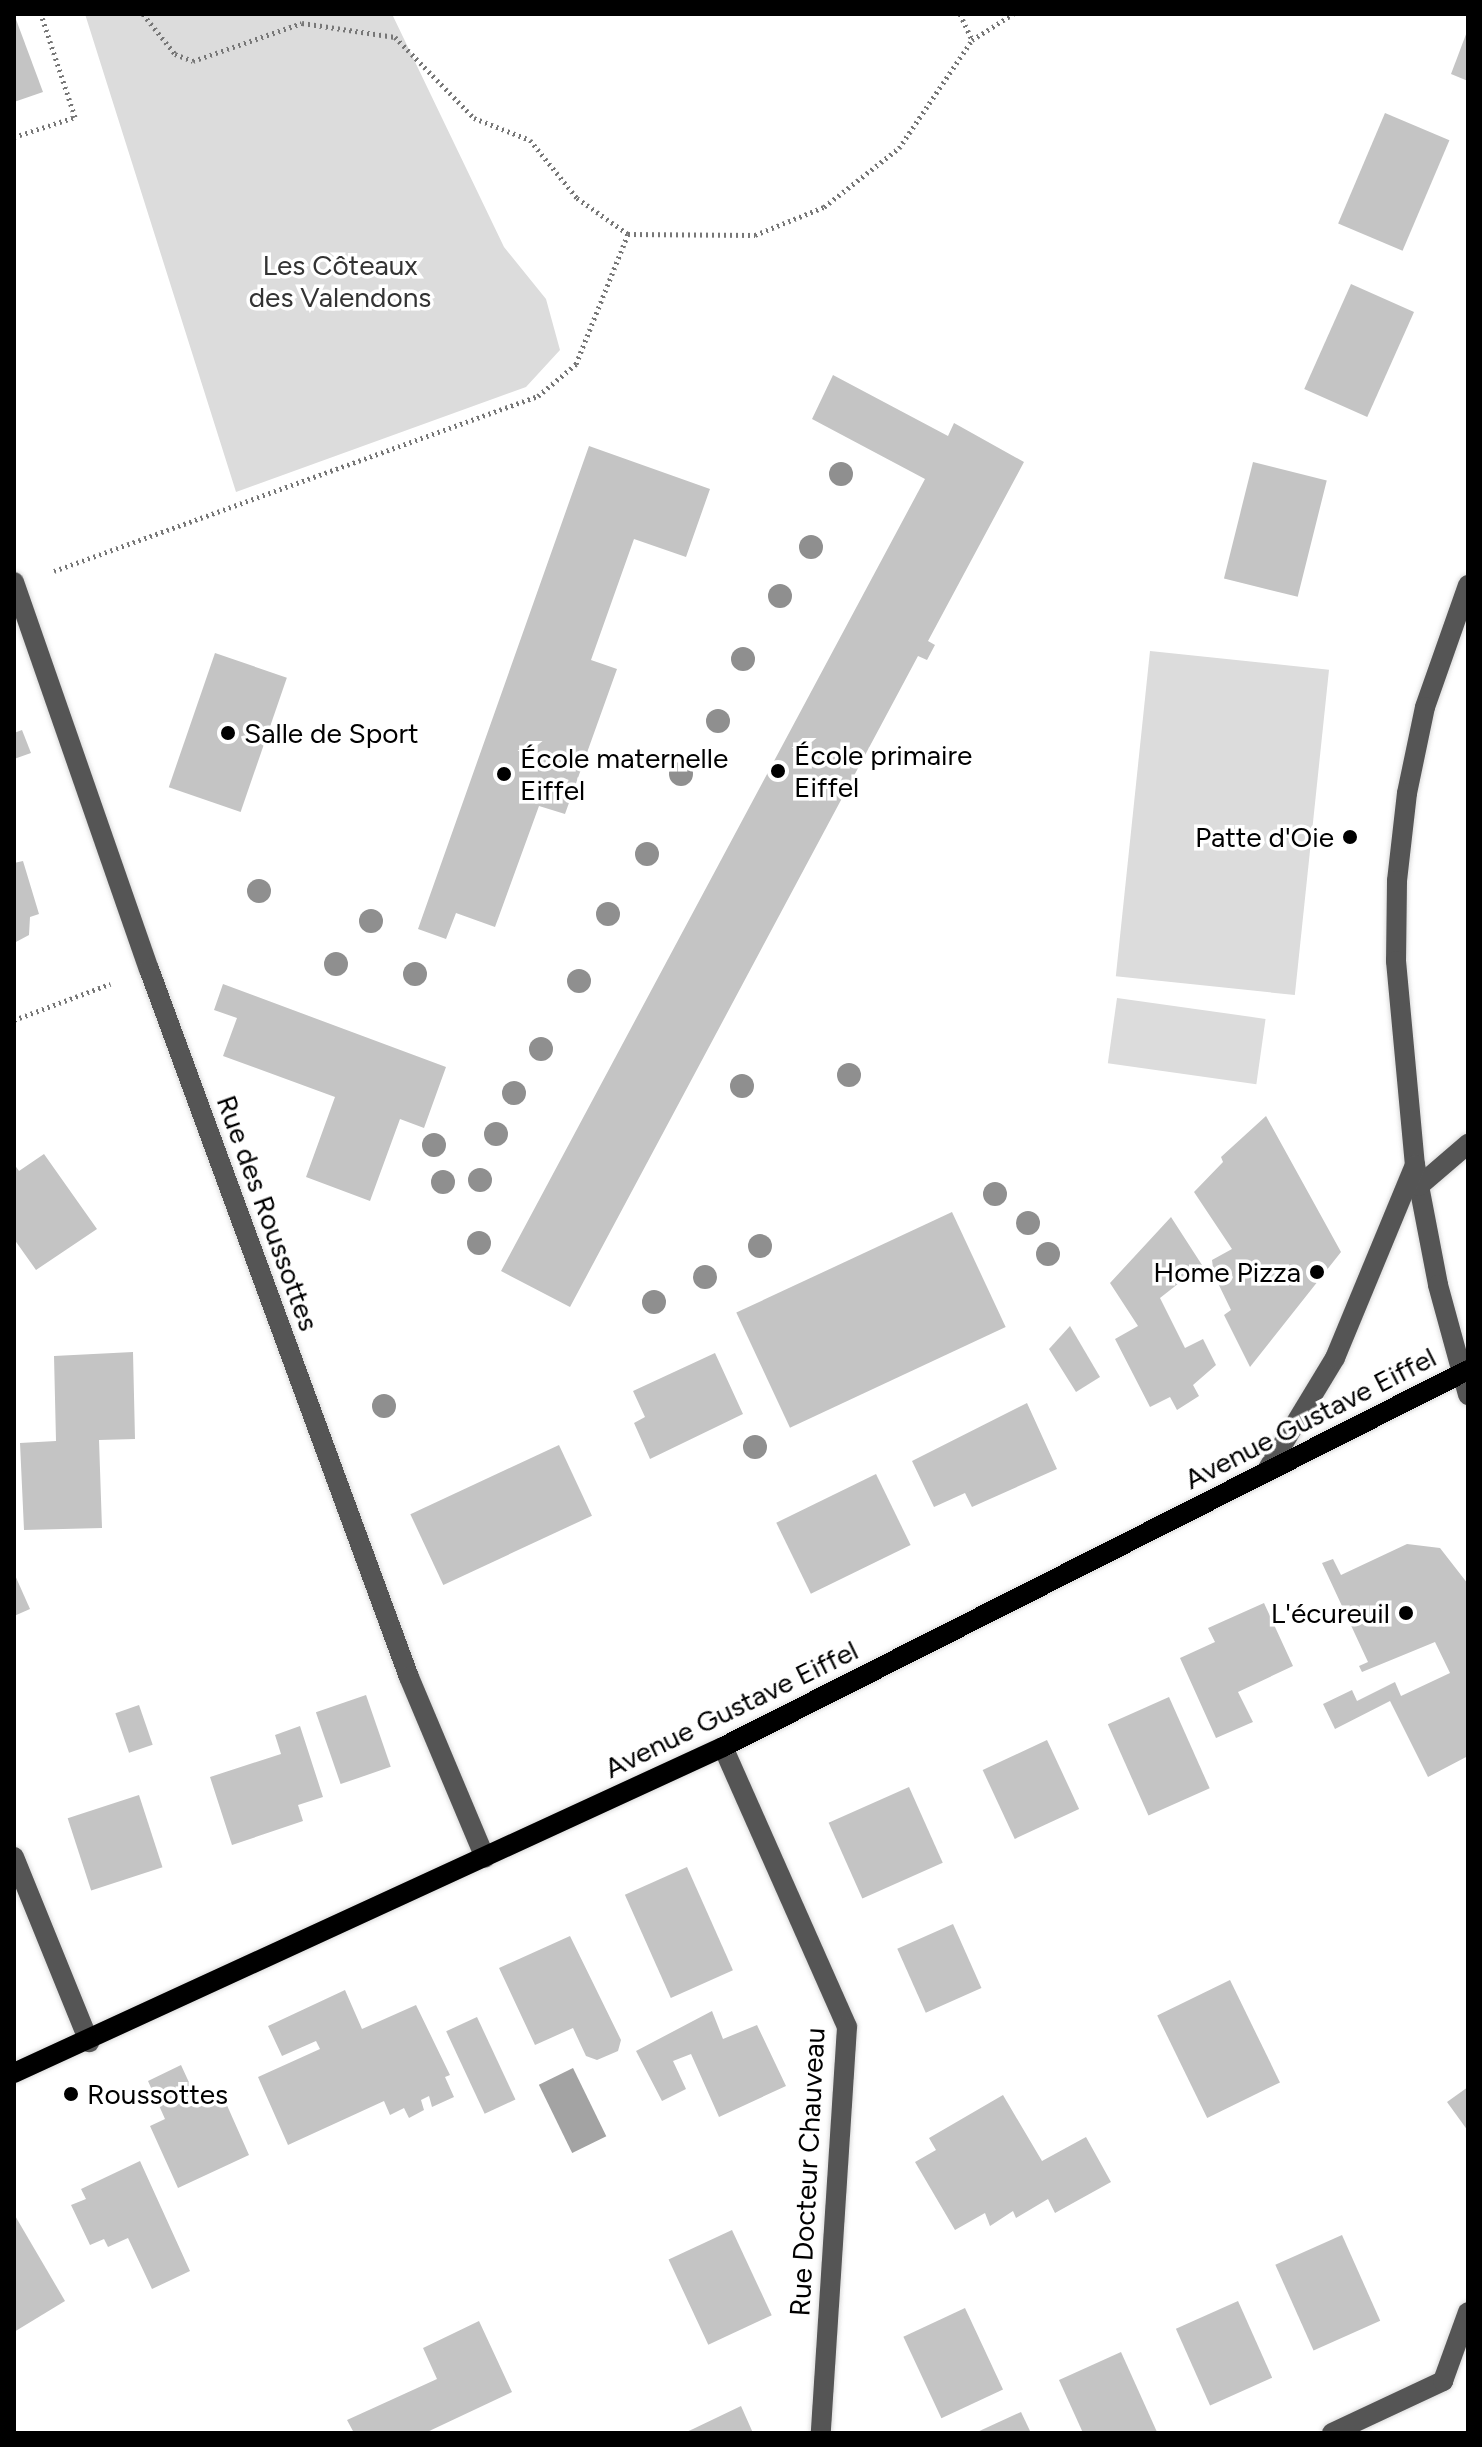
<!DOCTYPE html>
<html>
<head>
<meta charset="utf-8">
<style>
	body { margin:0 }
	#map { position:relative; width:1482px; height:2447px; overflow:hidden; background:#fff; font-family:Figtree,sans-serif }
	div>[style] { position:absolute }
	[style*='--x'] { left:calc(var(--x)*1px); top:calc(var(--y)*1px); width:calc(var(--w)*1px); rotate:calc(var(--a)*1deg) }
	.green>* { inset:0; background:#dcdcdc; transform-origin:0 0 }
	.water>* { inset:0; background:#a3a3a3; transform-origin:0 0 }
	.building>* { inset:0; background:#c4c4c4; transform-origin:0 0 }
	.path>* { height:5px; margin-top:-2.5px; transform-origin:0; background:repeating-linear-gradient(90deg,#777 0 2px,transparent 0 6px) }
	.roads { filter:drop-shadow(0 0 2px #dbdbdb) drop-shadow(0 0 2px #dbdbdb) }
	.minor>* { height:20px; margin:-10px; padding:0 10px; transform-origin:10px; border-radius:10px; background:#555 }
	.major>* { height:20px; margin:-10px; padding:0 10px; transform-origin:10px; border-radius:10px; background:#000 }
	.trees>* { width:24px; height:24px; margin:-12px; border-radius:50%; background:#8f8f8f }
	.dots>* { width:22px; height:22px; translate:-50% -50%; box-sizing:border-box; border:4px solid #fff; border-radius:50% }
	span { translate:-50% -50%; white-space:nowrap; text-align:center; line-height:1.15; -webkit-text-stroke:7px #fff; paint-order:stroke }
	.park-label { font-size:28px; color:#333 }
	.poi-label { font-size:28px; color:#000 }
	.left { translate:0 -50%; text-align:left }
	.right { translate:-100% -50%; text-align:right }
	.street-label { font-size:28px; color:#000 }
	.frame { position:absolute; inset:0; border:16px solid #000; pointer-events:none }
</style>
</head>
<body>
<div id="map">
	<div class="green">
		<div style="clip-path:polygon(85px 14px,392px 14px,504px 247px,546px 299px,560px 350px,526px 387px,236px 492px)"></div>
		<div style="left:1150px;top:651px;width:180px;height:327px;rotate:6deg"></div>
		<div style="left:1117px;top:998px;width:150px;height:66px;rotate:8deg"></div>
	</div>
	<div class="water">
		<div style="left:573px;top:2068px;width:76px;height:38px;rotate:64deg"></div>
	</div>
	<div class="building">
		<div style="clip-path:polygon(14px 14px,43px 92px,14px 102px)"></div>
		<div style="clip-path:polygon(1468px 29px,1468px 81px,1451px 74px)"></div>
		<div style="left:1385px;top:113px;width:70px;height:120px;rotate:23deg"></div>
		<div style="left:1351px;top:284px;width:69px;height:115px;rotate:24deg"></div>
		<div style="clip-path:polygon(833px 375px,948px 436px,954px 423px,1024px 462px,928px 641px,935px 645px,927px 660px,918px 656px,570px 1307px,501px 1271px,925px 479px,812px 419px)"></div>
		<div style="clip-path:polygon(589px 446px,710px 489px,686px 557px,634px 539px,591px 660px,617px 669px,565px 814px,539px 806px,495px 927px,456px 913px,446px 939px,418px 929px)"></div>
		<div style="left:1253px;top:462px;width:76px;height:120px;rotate:14deg"></div>
		<div style="left:215px;top:653px;width:76px;height:142px;rotate:19deg"></div>
		<div style="clip-path:polygon(22px 730px,31px 753px,14px 759px,14px 733px)"></div>
		<div style="clip-path:polygon(23px 861px,39px 914px,30px 917px,29px 935px,14px 943px,14px 863px)"></div>
		<div style="clip-path:polygon(223px 984px,446px 1067px,424px 1128px,400px 1119px,370px 1201px,306px 1177px,335px 1097px,223px 1056px,237px 1018px,214px 1010px)"></div>
		<div style="clip-path:polygon(1266px 1116px,1341px 1252px,1250px 1367px,1224px 1315px,1231px 1310px,1214px 1275px,1212px 1260px,1232px 1249px,1194px 1192px,1223px 1162px,1221px 1157px)"></div>
		<div style="clip-path:polygon(44px 1154px,97px 1229px,36px 1270px,14px 1239px,14px 1164px,19px 1171px)"></div>
		<div style="left:952px;top:1212px;width:127px;height:238px;rotate:65deg"></div>
		<div style="clip-path:polygon(1171px 1217px,1202px 1265px,1160px 1298px,1185px 1348px,1203px 1339px,1216px 1365px,1193px 1385px,1199px 1396px,1177px 1410px,1170px 1397px,1150px 1407px,1115px 1339px,1138px 1326px,1110px 1283px)"></div>
		<div style="clip-path:polygon(1070px 1326px,1100px 1377px,1076px 1392px,1049px 1349px)"></div>
		<div style="clip-path:polygon(133px 1352px,135px 1439px,99px 1440px,102px 1528px,24px 1530px,20px 1443px,56px 1441px,54px 1356px)"></div>
		<div style="clip-path:polygon(715px 1353px,743px 1414px,650px 1459px,634px 1423px,645px 1417px,633px 1391px)"></div>
		<div style="clip-path:polygon(1027px 1403px,1057px 1469px,972px 1507px,965px 1493px,934px 1507px,912px 1461px)"></div>
		<div style="left:559px;top:1445px;width:78px;height:164px;rotate:65deg"></div>
		<div style="left:876px;top:1474px;width:79px;height:111px;rotate:64deg"></div>
		<div style="clip-path:polygon(1407px 1544px,1440px 1548px,1468px 1584px,1468px 1756px,1428px 1777px,1390px 1701px,1335px 1729px,1323px 1704px,1352px 1690px,1357px 1701px,1395px 1682px,1401px 1696px,1450px 1673px,1435px 1642px,1362px 1672px,1359px 1666px,1368px 1662px,1322px 1563px,1333px 1559px,1341px 1575px)"></div>
		<div style="clip-path:polygon(14px 1573px,30px 1609px,14px 1616px)"></div>
		<div style="clip-path:polygon(1264px 1603px,1293px 1666px,1238px 1692px,1253px 1722px,1216px 1738px,1180px 1658px,1215px 1642px,1208px 1628px)"></div>
		<div style="left:366px;top:1695px;width:76px;height:53px;rotate:71deg"></div>
		<div style="left:1169px;top:1697px;width:100px;height:67px;rotate:66deg"></div>
		<div style="left:139px;top:1705px;width:42px;height:25px;rotate:71deg"></div>
		<div style="clip-path:polygon(300px 1726px,323px 1797px,298px 1805px,303px 1821px,232px 1845px,210px 1777px,281px 1754px,275px 1735px)"></div>
		<div style="left:1047px;top:1740px;width:76px;height:71px;rotate:65deg"></div>
		<div style="left:909px;top:1787px;width:83px;height:88px;rotate:66deg"></div>
		<div style="left:139px;top:1795px;width:76px;height:75px;rotate:72deg"></div>
		<div style="left:687px;top:1867px;width:113px;height:68px;rotate:66deg"></div>
		<div style="left:953px;top:1924px;width:70px;height:61px;rotate:66deg"></div>
		<div style="clip-path:polygon(570px 1936px,621px 2040px,618px 2051px,597px 2060px,586px 2056px,573px 2028px,535px 2045px,499px 1968px)"></div>
		<div style="left:1230px;top:1980px;width:114px;height:81px;rotate:64deg"></div>
		<div style="clip-path:polygon(345px 1990px,362px 2029px,416px 2005px,450px 2075px,445px 2077px,454px 2097px,432px 2107px,429px 2096px,421px 2100px,424px 2110px,409px 2118px,404px 2108px,390px 2115px,384px 2101px,288px 2145px,258px 2077px,320px 2049px,316px 2041px,282px 2056px,268px 2026px)"></div>
		<div style="clip-path:polygon(712px 2011px,723px 2039px,757px 2025px,786px 2086px,719px 2117px,691px 2054px,673px 2061px,686px 2089px,662px 2101px,636px 2051px)"></div>
		<div style="left:477px;top:2017px;width:91px;height:34px;rotate:65deg"></div>
		<div style="clip-path:polygon(181px 2065px,199px 2104px,222px 2094px,249px 2155px,178px 2188px,150px 2126px,165px 2119px,148px 2081px)"></div>
		<div style="clip-path:polygon(1468px 2087px,1468px 2131px,1447px 2102px)"></div>
		<div style="clip-path:polygon(1003px 2095px,1042px 2161px,1086px 2137px,1111px 2182px,1055px 2213px,1048px 2199px,1016px 2218px,1013px 2211px,990px 2226px,985px 2213px,955px 2230px,915px 2162px,936px 2150px,929px 2138px)"></div>
		<div style="clip-path:polygon(140px 2161px,190px 2271px,152px 2289px,128px 2238px,108px 2247px,104px 2239px,90px 2245px,71px 2205px,86px 2199px,81px 2189px)"></div>
		<div style="clip-path:polygon(14px 2214px,65px 2301px,14px 2332px)"></div>
		<div style="left:732px;top:2230px;width:94px;height:70px;rotate:65deg"></div>
		<div style="left:1342px;top:2235px;width:94px;height:73px;rotate:66deg"></div>
		<div style="left:1238px;top:2301px;width:84px;height:68px;rotate:66deg"></div>
		<div style="left:965px;top:2308px;width:90px;height:68px;rotate:65deg"></div>
		<div style="clip-path:polygon(479px 2321px,512px 2392px,425px 2433px,354px 2433px,347px 2420px,437px 2379px,423px 2348px)"></div>
		<div style="clip-path:polygon(1121px 2352px,1157px 2432px,1083px 2433px,1059px 2380px)"></div>
		<div style="clip-path:polygon(741px 2406px,753px 2433px,684px 2433px,693px 2429px)"></div>
		<div style="clip-path:polygon(1021px 2412px,1031px 2433px,975px 2433px)"></div>
	</div>
	<div class="path">
		<div style="--x:143;--y:14;--w:51;--a:51.3"></div>
		<div style="--x:175;--y:54;--w:19;--a:21"></div>
		<div style="--x:193;--y:61;--w:115;--a:-19.2"></div>
		<div style="--x:302;--y:23;--w:94;--a:8.6"></div>
		<div style="--x:395;--y:37;--w:113;--a:45.7"></div>
		<div style="--x:474;--y:118;--w:60;--a:21.4"></div>
		<div style="--x:530;--y:140;--w:75;--a:51"></div>
		<div style="--x:577;--y:198;--w:62;--a:35.2"></div>
		<div style="--x:628;--y:234;--w:127;--a:0.5"></div>
		<div style="--x:755;--y:235;--w:74;--a:-22.1"></div>
		<div style="--x:824;--y:207;--w:95;--a:-38.2"></div>
		<div style="--x:899;--y:148;--w:130;--a:-55.9"></div>
		<div style="--x:972;--y:40;--w:49;--a:-32.4"></div>
		<div style="--x:960;--y:14;--w:29;--a:65"></div>
		<div style="--x:14;--y:137;--w:64;--a:-18.2"></div>
		<div style="--x:75;--y:117;--w:108;--a:-108.3"></div>
		<div style="--x:54;--y:571;--w:515;--a:-19.88"></div>
		<div style="--x:538;--y:396;--w:50;--a:-40.1"></div>
		<div style="--x:576;--y:364;--w:140;--a:-68.2"></div>
		<div style="--x:14;--y:1020;--w:103;--a:-20.6"></div>
	</div>
	<div class="roads">
		<div class="minor">
			<div style="--x:14;--y:582;--w:410;--a:70.8"></div>
			<div style="--x:149;--y:969;--w:754;--a:69.84"></div>
			<div style="--x:409;--y:1677;--w:196;--a:67.2"></div>
			<div style="--x:1468;--y:585;--w:129;--a:109.4"></div>
			<div style="--x:1425;--y:707;--w:88;--a:101.8"></div>
			<div style="--x:1407;--y:793;--w:89;--a:96.5"></div>
			<div style="--x:1397;--y:881;--w:80;--a:90.7"></div>
			<div style="--x:1396;--y:961;--w:205;--a:84.7"></div>
			<div style="--x:1415;--y:1165;--w:122;--a:79.1"></div>
			<div style="--x:1438;--y:1285;--w:114;--a:74.7"></div>
			<div style="--x:1419;--y:1186;--w:65;--a:-40.6"></div>
			<div style="--x:1266;--y:1472;--w:133;--a:-58.8"></div>
			<div style="--x:1335;--y:1358;--w:209;--a:-67.5"></div>
			<div style="--x:723;--y:1747;--w:306;--a:66.1"></div>
			<div style="--x:847;--y:2027;--w:407;--a:93.7"></div>
			<div style="--x:14;--y:1857;--w:200;--a:67.9"></div>
			<div style="--x:1332;--y:2433;--w:123;--a:-25.1"></div>
			<div style="--x:1443;--y:2381;--w:73;--a:-70.1"></div>
		</div>
		<div class="major">
			<div style="--x:14;--y:2073;--w:780;--a:-24.69"></div>
			<div style="--x:723;--y:1747;--w:835;--a:-26.84"></div>
		</div>
	</div>
	<div class="trees">
		<div style="left:841px;top:474px"></div>
		<div style="left:811px;top:547px"></div>
		<div style="left:780px;top:596px"></div>
		<div style="left:743px;top:659px"></div>
		<div style="left:718px;top:721px"></div>
		<div style="left:681px;top:774px"></div>
		<div style="left:647px;top:854px"></div>
		<div style="left:259px;top:891px"></div>
		<div style="left:608px;top:914px"></div>
		<div style="left:371px;top:921px"></div>
		<div style="left:336px;top:964px"></div>
		<div style="left:415px;top:974px"></div>
		<div style="left:579px;top:981px"></div>
		<div style="left:541px;top:1049px"></div>
		<div style="left:849px;top:1075px"></div>
		<div style="left:742px;top:1086px"></div>
		<div style="left:514px;top:1093px"></div>
		<div style="left:496px;top:1134px"></div>
		<div style="left:434px;top:1145px"></div>
		<div style="left:480px;top:1180px"></div>
		<div style="left:443px;top:1182px"></div>
		<div style="left:995px;top:1194px"></div>
		<div style="left:1028px;top:1223px"></div>
		<div style="left:479px;top:1243px"></div>
		<div style="left:760px;top:1246px"></div>
		<div style="left:1048px;top:1254px"></div>
		<div style="left:705px;top:1277px"></div>
		<div style="left:654px;top:1302px"></div>
		<div style="left:384px;top:1406px"></div>
		<div style="left:755px;top:1447px"></div>
	</div>
	<div class="dots">
		<div style="left:228px;top:733px;background:#000"></div>
		<div style="left:778px;top:771px;background:#000"></div>
		<div style="left:504px;top:774px;background:#000"></div>
		<div style="left:1350px;top:837px;background:#000"></div>
		<div style="left:1317px;top:1272px;background:#000"></div>
		<div style="left:1406px;top:1613px;background:#000"></div>
		<div style="left:71px;top:2094px;background:#000"></div>
	</div>
	<div class="park-label">
		<span style="left:340px;top:281px">Les Côteaux<br>des Valendons</span>
	</div>
	<div class="poi-label">
		<span class="left" style="left:244px;top:733px">Salle de Sport</span>
		<span class="left" style="left:794px;top:771px">École primaire<br>Eiffel</span>
		<span class="left" style="left:520px;top:774px">École maternelle<br>Eiffel</span>
		<span class="right" style="left:1334px;top:837px">Patte d'Oie</span>
		<span class="right" style="left:1301px;top:1272px">Home Pizza</span>
		<span class="right" style="left:1390px;top:1613px">L'écureuil</span>
		<span class="left" style="left:87px;top:2094px">Roussottes</span>
	</div>
	<div class="street-label">
		<span style="left:268px;top:1213px;rotate:70deg">Rue des Roussottes</span>
		<span style="left:1310px;top:1418px;rotate:-27deg">Avenue Gustave Eiffel</span>
		<span style="left:731px;top:1709px;rotate:-26deg">Avenue Gustave Eiffel</span>
		<span style="left:807px;top:2172px;rotate:-87deg">Rue Docteur Chauveau</span>
	</div>
	<div class="frame"></div>
</div>
</body>
</html>
